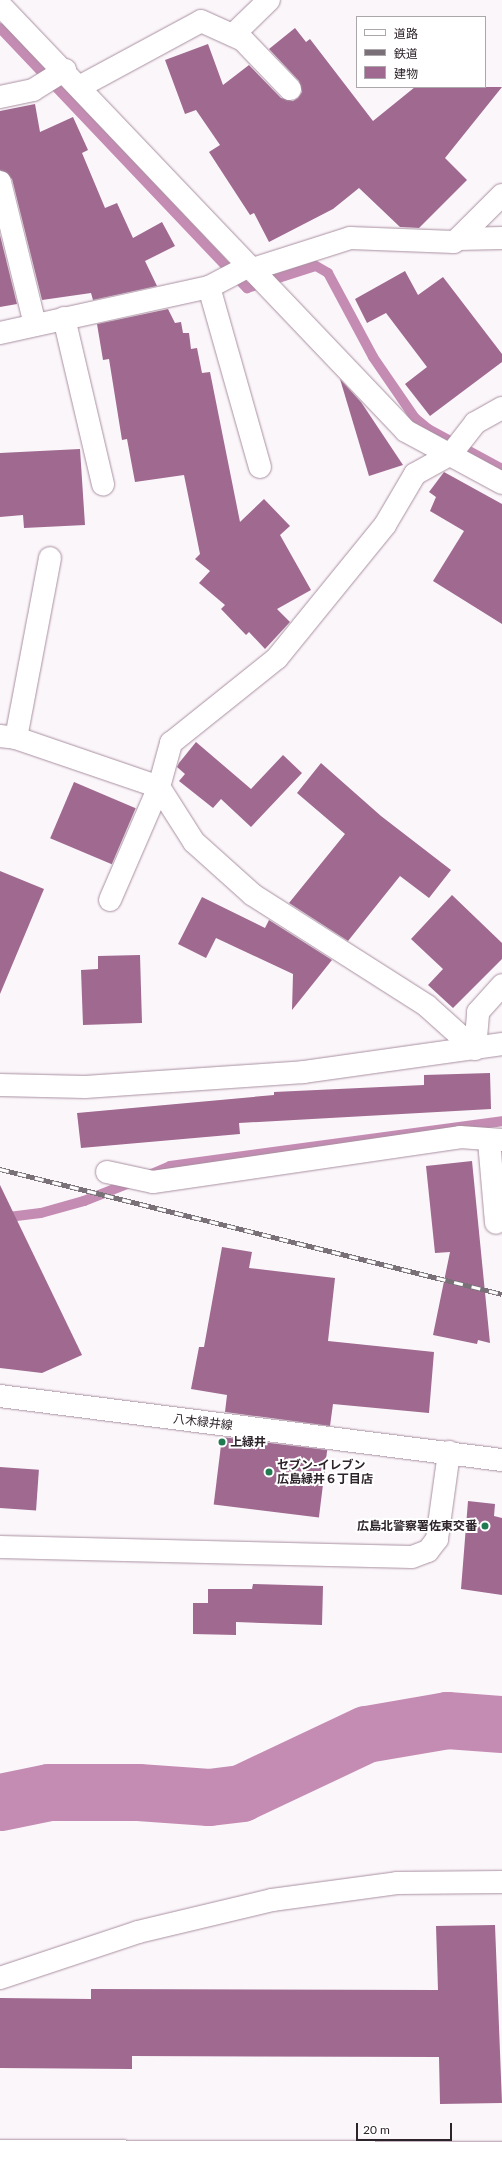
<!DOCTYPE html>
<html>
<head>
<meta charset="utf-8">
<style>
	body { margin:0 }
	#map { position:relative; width:502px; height:2157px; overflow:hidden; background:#fbf6fa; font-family:Lato,"Noto Sans JP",sans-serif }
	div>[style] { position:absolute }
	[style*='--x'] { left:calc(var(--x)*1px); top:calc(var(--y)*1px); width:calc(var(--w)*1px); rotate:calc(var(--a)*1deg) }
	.stream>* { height:10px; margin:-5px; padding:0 5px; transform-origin:5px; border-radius:5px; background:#c48cb3 }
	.river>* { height:57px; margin:-28.5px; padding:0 28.5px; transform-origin:28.5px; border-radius:28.5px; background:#c48cb3 }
	.building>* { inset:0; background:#9f6990; transform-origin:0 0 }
	.roads { filter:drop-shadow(0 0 1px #a990a1) drop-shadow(0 0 1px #a990a1) }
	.minor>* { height:22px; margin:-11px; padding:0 11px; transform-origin:11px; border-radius:11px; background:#fff }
	.major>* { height:22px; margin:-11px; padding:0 11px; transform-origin:11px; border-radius:11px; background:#fff }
	.rail>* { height:4.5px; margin-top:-2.25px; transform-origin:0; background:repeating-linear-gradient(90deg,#fff 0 9px,#797177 0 18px); box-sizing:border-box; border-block:1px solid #797177 }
	.dots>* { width:11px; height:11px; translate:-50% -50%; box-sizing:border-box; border:2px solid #fff; border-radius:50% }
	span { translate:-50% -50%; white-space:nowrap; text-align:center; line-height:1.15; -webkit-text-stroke:4px #fff; paint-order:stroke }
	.street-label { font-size:12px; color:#2d232a }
	.poi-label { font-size:12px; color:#2d232a; font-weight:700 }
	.left { translate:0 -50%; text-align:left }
	.right { translate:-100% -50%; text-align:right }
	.legend { position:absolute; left:356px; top:16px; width:130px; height:72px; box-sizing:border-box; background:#fff; border:1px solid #aba7aa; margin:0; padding:5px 7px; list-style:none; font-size:12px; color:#2d232a }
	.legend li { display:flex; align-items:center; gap:8px; height:20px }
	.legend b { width:20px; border:1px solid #aba7aa }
	.scale { position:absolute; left:356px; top:2123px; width:96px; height:18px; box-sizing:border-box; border:2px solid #2d232a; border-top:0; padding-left:5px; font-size:12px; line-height:14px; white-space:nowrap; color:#2d232a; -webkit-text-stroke:3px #fff; paint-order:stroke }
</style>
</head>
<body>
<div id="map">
	<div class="stream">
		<div style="--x:0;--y:28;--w:359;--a:46.5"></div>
		<div style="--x:247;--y:288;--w:72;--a:-17.7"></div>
		<div style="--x:316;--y:266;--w:14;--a:30"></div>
		<div style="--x:328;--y:273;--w:95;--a:61.8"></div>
		<div style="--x:373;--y:357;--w:74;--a:55.5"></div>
		<div style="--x:415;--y:418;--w:17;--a:40"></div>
		<div style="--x:428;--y:429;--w:84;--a:28.4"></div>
		<div style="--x:149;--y:1175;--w:23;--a:-23"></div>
		<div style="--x:170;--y:1166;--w:335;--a:-7.7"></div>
		<div style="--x:0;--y:1218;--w:41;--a:-7"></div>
		<div style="--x:41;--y:1213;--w:45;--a:-15.6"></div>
		<div style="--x:84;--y:1201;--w:52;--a:-21.6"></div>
	</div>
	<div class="river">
		<div style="--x:0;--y:1802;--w:50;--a:-11.5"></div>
		<div style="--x:49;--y:1792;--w:89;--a:0"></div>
		<div style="--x:138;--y:1792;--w:71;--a:4"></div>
		<div style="--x:209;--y:1797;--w:32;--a:-7"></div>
		<div style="--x:241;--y:1793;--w:138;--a:-25.3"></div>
		<div style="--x:366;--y:1734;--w:82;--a:-9.8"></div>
		<div style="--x:447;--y:1720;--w:55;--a:4.2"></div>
	</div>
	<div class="building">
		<div style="clip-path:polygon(295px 28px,306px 42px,310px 39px,373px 121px,415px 87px,502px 87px,445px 158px,467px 180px,419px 228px,400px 227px,359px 188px,333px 209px,269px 242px,254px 213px,250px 215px,209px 152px,220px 145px,196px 110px,185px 114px,165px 60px,208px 44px,223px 85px,249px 65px,281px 98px,293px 101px,298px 98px,302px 92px,299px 81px,269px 49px)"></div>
		<div style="clip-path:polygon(35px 104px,40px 132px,73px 117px,88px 150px,82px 153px,105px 208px,117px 203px,133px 238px,162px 222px,175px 246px,145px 261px,157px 286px,93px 300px,91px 293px,42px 300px,12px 179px,0 170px,0 111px)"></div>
		<div style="clip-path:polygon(0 235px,17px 304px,0 307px)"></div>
		<div style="clip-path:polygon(405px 271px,418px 295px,443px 277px,502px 354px,502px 362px,430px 416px,405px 384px,427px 367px,386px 313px,367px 323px,355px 299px)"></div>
		<div style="clip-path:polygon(168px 309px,175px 323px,181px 322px,183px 333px,189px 333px,191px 349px,197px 348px,202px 373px,210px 372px,240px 522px,264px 499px,290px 526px,280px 535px,311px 590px,277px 609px,290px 622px,265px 649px,249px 632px,246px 635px,221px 609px,225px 605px,199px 583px,210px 571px,195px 559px,200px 554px,184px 475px,135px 482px,127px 439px,122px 440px,109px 359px,103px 360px,97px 324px)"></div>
		<div style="clip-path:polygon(340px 379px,361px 402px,403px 465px,369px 476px)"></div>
		<div style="clip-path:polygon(80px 449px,85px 525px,24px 528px,23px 515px,0 517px,0 453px)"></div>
		<div style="clip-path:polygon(444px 472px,502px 504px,502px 624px,433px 581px,464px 531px,430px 511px,436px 497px,429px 492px)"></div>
		<div style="clip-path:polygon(196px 742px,251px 789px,283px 755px,302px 773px,251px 827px,221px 799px,213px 808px,179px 781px,185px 774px,177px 767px,179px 763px)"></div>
		<div style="clip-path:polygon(321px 763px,381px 816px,451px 870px,429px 898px,400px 876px,348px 941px,289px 903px,345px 834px,297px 793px)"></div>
		<div style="left:74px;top:782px;width:67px;height:61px;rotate:23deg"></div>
		<div style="clip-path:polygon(0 871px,44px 889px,0 994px)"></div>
		<div style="clip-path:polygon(452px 895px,502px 943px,502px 959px,453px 1008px,428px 985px,443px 969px,411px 939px)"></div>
		<div style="clip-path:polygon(202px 897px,265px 928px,269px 920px,332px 960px,292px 1010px,293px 974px,216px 938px,206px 958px,178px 944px)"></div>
		<div style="clip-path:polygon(140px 955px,142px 1023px,83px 1025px,81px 970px,98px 969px,98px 956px)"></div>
		<div style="clip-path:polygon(490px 1073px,491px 1109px,239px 1123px,240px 1134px,81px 1148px,77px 1113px,274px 1095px,274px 1092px,424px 1085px,424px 1075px)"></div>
		<div style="clip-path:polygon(472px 1161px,490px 1343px,478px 1340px,477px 1344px,433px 1335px,450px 1252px,435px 1253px,426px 1166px)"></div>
		<div style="clip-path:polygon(0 1185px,82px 1355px,42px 1373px,0 1368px)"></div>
		<div style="clip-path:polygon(222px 1247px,252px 1252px,249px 1268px,335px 1278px,328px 1341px,434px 1352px,429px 1413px,333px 1404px,330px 1426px,225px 1412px,227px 1395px,191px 1389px,199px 1347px,204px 1347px)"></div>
		<div style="left:222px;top:1437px;width:106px;height:68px;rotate:7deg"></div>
		<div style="left:0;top:1467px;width:39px;height:41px;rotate:4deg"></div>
		<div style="clip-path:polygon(468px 1501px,495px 1504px,494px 1516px,502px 1518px,502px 1595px,461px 1589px)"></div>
		<div style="clip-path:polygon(253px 1584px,323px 1586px,322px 1625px,236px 1622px,236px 1635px,193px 1634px,193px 1603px,208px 1603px,208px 1589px,252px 1589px)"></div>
		<div style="clip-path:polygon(495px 1925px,502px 2103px,440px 2104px,439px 2057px,132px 2056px,132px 2069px,0 2068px,0 1998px,91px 1999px,91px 1989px,438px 1990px,436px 1926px)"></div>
	</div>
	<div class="roads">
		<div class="minor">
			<div style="--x:0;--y:5;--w:588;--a:46.38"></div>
			<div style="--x:406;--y:431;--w:109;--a:28.4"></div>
			<div style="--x:233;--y:35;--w:50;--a:-44.2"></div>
			<div style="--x:81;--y:86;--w:136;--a:-28.4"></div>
			<div style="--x:201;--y:21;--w:46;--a:24.3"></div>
			<div style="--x:243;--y:40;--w:68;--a:46.2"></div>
			<div style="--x:0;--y:97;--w:34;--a:-12"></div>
			<div style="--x:33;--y:90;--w:38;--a:-32"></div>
			<div style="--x:0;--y:182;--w:147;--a:76.2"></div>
			<div style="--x:502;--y:195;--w:62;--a:135"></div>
			<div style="--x:458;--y:239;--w:44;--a:-1.3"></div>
			<div style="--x:253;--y:269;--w:102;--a:-17.7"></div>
			<div style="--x:350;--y:238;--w:104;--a:2.2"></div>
			<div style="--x:454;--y:242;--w:5;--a:-37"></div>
			<div style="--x:209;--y:287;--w:187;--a:74.2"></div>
			<div style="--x:64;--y:318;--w:171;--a:76.8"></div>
			<div style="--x:0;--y:333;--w:214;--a:-12.4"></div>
			<div style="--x:209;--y:287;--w:45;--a:-27.7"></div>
			<div style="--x:0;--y:736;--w:16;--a:7"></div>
			<div style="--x:16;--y:738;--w:151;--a:18.9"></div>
			<div style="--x:159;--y:787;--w:65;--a:57.5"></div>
			<div style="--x:194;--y:842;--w:79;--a:41.9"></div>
			<div style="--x:253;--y:895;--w:206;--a:32.5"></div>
			<div style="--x:427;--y:1006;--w:64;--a:41.9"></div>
			<div style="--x:16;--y:738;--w:183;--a:-79.3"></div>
			<div style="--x:110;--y:900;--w:123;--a:-66.6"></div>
			<div style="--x:159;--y:787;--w:46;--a:-74.7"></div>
			<div style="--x:171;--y:743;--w:136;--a:-38.7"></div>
			<div style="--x:277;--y:658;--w:171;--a:-50.9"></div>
			<div style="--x:385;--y:525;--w:59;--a:-59.5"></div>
			<div style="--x:415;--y:474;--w:41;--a:-29.1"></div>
			<div style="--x:451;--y:454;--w:39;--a:-52"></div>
			<div style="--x:475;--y:423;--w:31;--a:-29"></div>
			<div style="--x:475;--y:1049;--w:37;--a:-85"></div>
			<div style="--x:478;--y:1012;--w:36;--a:-48"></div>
			<div style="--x:0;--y:1085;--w:85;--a:1.3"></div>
			<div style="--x:85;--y:1087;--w:219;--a:-3.9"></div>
			<div style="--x:303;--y:1072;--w:201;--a:-8"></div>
			<div style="--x:489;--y:1141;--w:82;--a:85.1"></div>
			<div style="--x:107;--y:1172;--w:47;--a:12.3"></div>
			<div style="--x:153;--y:1182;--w:310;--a:-8.3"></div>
			<div style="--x:460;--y:1137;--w:42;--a:4.1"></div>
			<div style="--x:0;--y:1547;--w:412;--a:1.4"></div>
			<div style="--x:412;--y:1557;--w:17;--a:-21"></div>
			<div style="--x:428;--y:1551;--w:15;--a:-53"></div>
			<div style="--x:437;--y:1539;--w:88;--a:-82.1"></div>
			<div style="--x:0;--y:1978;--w:145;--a:-18.4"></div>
			<div style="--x:138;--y:1932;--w:138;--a:-13.4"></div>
			<div style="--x:272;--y:1900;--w:126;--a:-7.7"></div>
			<div style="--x:397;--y:1883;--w:105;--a:-0.5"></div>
			<div style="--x:0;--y:2151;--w:502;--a:0.23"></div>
		</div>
		<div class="major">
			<div style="--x:0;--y:1396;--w:506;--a:7.27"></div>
		</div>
	</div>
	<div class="rail">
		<div style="--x:0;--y:1169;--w:517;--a:13.98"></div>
	</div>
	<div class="dots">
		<div style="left:222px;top:1442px;background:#217b50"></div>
		<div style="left:269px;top:1472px;background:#217b50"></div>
		<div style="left:485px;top:1526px;background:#217b50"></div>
	</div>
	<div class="street-label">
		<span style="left:203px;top:1422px;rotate:7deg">八木緑井線</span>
	</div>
	<div class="poi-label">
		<span class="left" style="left:230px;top:1442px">上緑井</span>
		<span class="left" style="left:277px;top:1472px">セブン‐イレブン<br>広島緑井６丁目店</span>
		<span class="right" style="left:477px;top:1526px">広島北警察署佐東交番</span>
	</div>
	<ul class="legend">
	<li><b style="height:5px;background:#fff"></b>道路</li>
	<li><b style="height:5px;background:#797177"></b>鉄道</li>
	<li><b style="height:11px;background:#9f6990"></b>建物</li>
	</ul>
	<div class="scale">20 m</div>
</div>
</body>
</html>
